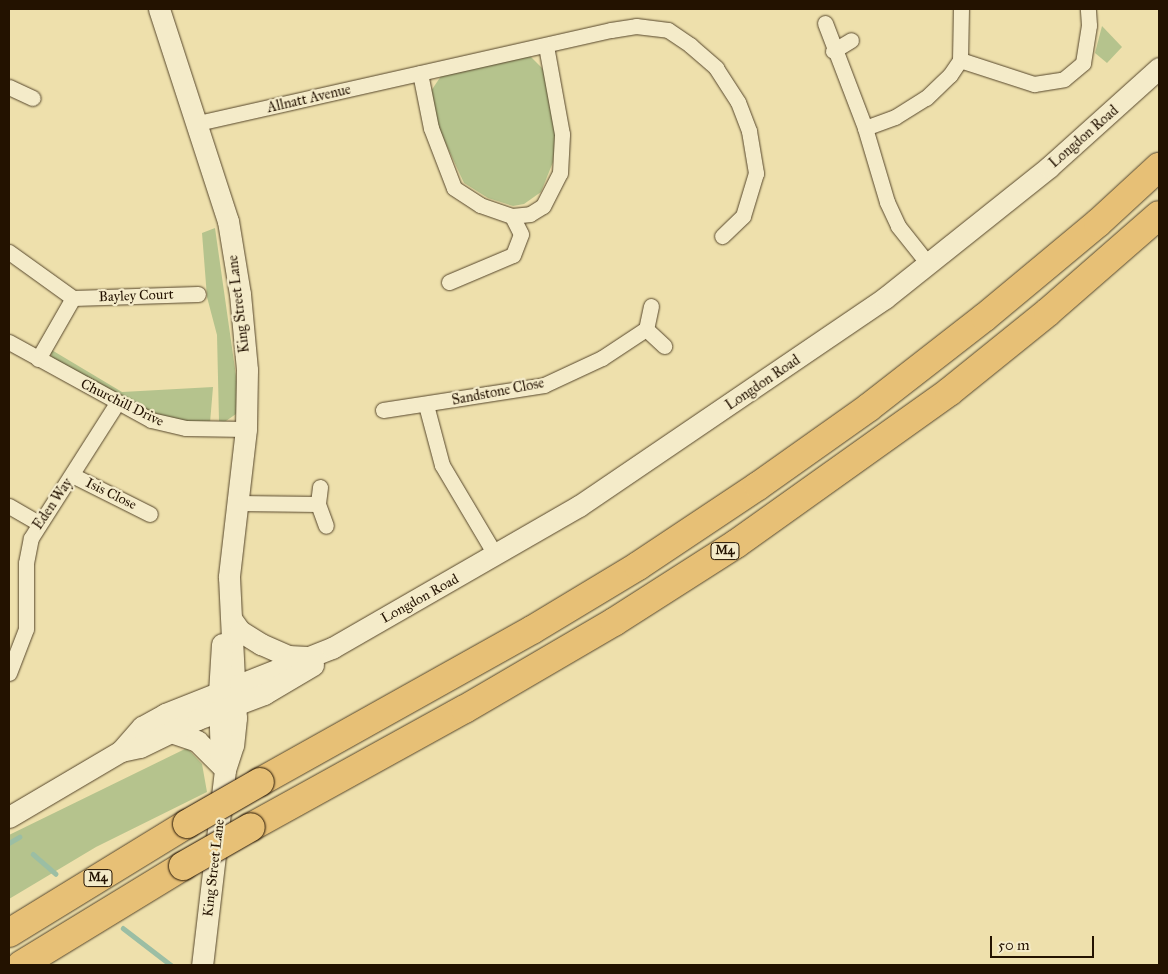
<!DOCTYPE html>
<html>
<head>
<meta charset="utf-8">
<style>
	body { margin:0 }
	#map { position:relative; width:1168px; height:974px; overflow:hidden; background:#eee0ac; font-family:"IM FELL Great Primer",serif }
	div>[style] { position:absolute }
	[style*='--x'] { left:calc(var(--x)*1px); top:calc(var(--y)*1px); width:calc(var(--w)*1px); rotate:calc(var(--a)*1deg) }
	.green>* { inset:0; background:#b5c38d }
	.stream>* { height:4.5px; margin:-2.25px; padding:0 2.25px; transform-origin:2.25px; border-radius:2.25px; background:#9bbea4 }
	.roads { filter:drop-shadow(0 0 1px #56462b) drop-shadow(0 0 1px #56462b) }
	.street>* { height:15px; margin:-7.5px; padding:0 7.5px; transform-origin:7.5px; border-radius:7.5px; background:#f4ebc9 }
	.secondary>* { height:21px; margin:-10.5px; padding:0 10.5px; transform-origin:10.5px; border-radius:10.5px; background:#f4ebc9 }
	.highway>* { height:28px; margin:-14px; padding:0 14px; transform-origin:14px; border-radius:14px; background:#e7c076 }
	.bridges { filter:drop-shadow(0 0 1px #231200) drop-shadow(0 0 1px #231200) }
	.highway-bridge>* { height:28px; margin:-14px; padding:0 14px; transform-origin:14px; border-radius:14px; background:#e7c076 }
	span { translate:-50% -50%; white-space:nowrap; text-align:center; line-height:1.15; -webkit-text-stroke:4.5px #f4ebc9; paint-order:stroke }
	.shield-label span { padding:1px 4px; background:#f4ebc9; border:1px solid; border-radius:4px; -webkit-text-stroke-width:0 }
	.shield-label { font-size:12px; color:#231200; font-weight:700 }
	.street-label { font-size:14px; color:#231200 }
	.frame { position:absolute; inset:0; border:10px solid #231200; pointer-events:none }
	.scale { position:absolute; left:990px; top:936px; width:104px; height:22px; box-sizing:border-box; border:2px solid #231200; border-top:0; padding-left:6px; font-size:15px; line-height:18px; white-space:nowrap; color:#231200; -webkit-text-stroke:4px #f4ebc9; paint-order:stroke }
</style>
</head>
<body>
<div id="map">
	<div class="green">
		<div style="clip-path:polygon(1102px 26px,1122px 47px,1107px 63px,1095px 53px)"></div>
		<div style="clip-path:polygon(529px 55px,546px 72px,556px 131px,553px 162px,541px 192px,524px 204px,513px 206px,488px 198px,464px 183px,439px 129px,431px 91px,443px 73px)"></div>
		<div style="clip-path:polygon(215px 228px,238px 390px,236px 414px,223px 423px,219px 421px,217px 335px,207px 297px,202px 233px)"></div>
		<div style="clip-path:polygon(50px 349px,122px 392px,213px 387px,210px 423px,173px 420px,140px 407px,52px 358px)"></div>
		<div style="clip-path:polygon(187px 748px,202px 764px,207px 792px,96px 847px,9px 899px,9px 835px)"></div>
	</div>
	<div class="stream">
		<div style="--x:9;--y:843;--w:12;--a:-31"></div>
		<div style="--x:33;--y:854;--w:30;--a:41"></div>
		<div style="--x:123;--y:928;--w:61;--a:37.6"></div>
	</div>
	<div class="roads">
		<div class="street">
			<div style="--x:825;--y:23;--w:112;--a:69.1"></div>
			<div style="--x:865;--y:128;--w:77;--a:73.4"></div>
			<div style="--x:887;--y:202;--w:26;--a:65"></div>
			<div style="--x:898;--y:226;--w:50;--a:51.5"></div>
			<div style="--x:833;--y:51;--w:21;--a:-31"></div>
			<div style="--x:960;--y:60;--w:78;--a:18"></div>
			<div style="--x:1034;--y:84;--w:30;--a:-9"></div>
			<div style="--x:1064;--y:79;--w:25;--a:-40"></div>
			<div style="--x:1083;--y:63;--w:38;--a:-81"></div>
			<div style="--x:1089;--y:25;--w:16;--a:-94"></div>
			<div style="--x:420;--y:73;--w:56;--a:78.7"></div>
			<div style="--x:431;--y:128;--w:64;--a:69"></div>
			<div style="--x:454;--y:188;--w:31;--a:33"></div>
			<div style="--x:480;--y:205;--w:34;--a:19"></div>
			<div style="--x:512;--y:216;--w:18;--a:-6"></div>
			<div style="--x:530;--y:214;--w:15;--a:-32"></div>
			<div style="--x:543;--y:206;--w:37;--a:-63"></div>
			<div style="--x:560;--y:173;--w:39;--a:-87"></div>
			<div style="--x:562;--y:134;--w:89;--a:-100.3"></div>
			<div style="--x:9;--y:87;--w:26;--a:25"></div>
			<div style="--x:198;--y:123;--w:423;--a:-12.7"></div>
			<div style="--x:611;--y:30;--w:25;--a:-9"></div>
			<div style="--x:636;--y:26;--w:32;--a:7"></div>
			<div style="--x:668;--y:30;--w:27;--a:34"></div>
			<div style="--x:690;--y:45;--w:35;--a:41"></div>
			<div style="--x:716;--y:68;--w:40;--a:57.1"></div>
			<div style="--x:738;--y:102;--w:31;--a:69"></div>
			<div style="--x:749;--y:131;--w:43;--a:80.5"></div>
			<div style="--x:756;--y:173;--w:45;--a:106.8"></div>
			<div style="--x:743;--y:216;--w:29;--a:136"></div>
			<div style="--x:865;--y:128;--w:32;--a:-20"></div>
			<div style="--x:895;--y:117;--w:36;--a:-32"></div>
			<div style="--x:926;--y:98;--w:33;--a:-44"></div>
			<div style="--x:950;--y:75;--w:18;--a:-56"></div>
			<div style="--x:960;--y:60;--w:51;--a:-88.9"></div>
			<div style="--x:9;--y:252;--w:79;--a:35.7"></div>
			<div style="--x:73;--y:298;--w:125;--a:-1.8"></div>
			<div style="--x:449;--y:282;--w:69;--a:-22.9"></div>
			<div style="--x:513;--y:255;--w:22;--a:-69"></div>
			<div style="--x:521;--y:234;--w:20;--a:-117"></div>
			<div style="--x:651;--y:306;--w:24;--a:102"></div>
			<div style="--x:646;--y:329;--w:25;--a:43"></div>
			<div style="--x:9;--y:342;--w:162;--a:28.8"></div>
			<div style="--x:151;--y:420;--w:36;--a:13"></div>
			<div style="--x:186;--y:428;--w:60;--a:1"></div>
			<div style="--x:38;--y:359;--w:70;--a:-60.2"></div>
			<div style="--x:426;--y:405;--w:62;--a:75.1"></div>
			<div style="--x:442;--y:465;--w:106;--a:59.3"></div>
			<div style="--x:383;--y:410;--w:163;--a:-8.8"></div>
			<div style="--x:544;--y:385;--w:64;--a:-25"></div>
			<div style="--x:602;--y:358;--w:53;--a:-33.4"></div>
			<div style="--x:72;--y:475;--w:87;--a:26.6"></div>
			<div style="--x:320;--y:487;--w:17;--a:97"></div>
			<div style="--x:318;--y:504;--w:23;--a:70"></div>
			<div style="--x:238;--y:503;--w:80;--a:0.7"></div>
			<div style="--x:9;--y:506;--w:34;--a:30"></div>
			<div style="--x:9;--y:673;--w:47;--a:-68.9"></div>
			<div style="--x:26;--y:629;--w:66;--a:-90"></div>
			<div style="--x:26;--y:563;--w:25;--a:-79"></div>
			<div style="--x:31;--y:538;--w:160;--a:-57.5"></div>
		</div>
		<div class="secondary">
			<div style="--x:159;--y:9;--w:223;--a:72"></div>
			<div style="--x:228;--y:221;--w:74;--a:80.7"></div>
			<div style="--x:240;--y:294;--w:76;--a:84.7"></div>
			<div style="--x:247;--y:370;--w:59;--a:91"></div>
			<div style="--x:246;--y:429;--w:149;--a:96.6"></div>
			<div style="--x:229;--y:577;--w:141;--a:87.2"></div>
			<div style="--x:236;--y:718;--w:27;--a:96"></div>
			<div style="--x:233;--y:745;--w:26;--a:108"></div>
			<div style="--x:225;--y:770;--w:196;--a:96.7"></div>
			<div style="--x:232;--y:620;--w:14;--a:54"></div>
			<div style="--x:240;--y:631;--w:25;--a:32"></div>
			<div style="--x:261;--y:644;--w:30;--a:24"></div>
			<div style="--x:288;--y:656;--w:19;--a:3"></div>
			<div style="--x:171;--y:732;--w:28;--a:19"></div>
			<div style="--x:197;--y:741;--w:34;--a:45"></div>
			<div style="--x:121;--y:751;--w:32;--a:-49"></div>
			<div style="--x:142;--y:727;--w:26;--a:-29"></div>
			<div style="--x:165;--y:714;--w:180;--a:-21.6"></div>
			<div style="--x:332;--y:648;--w:285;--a:-29.9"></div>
			<div style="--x:579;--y:506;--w:370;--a:-34.2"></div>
			<div style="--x:885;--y:298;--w:210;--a:-38.6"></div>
			<div style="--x:1049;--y:167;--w:148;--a:-42"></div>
			<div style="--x:221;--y:764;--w:71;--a:-91.6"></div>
			<div style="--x:219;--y:693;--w:49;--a:-86.5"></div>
			<div style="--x:9;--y:817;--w:130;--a:-30.5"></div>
			<div style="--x:121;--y:751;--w:19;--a:-12"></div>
			<div style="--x:140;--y:747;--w:64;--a:-25.8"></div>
			<div style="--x:198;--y:719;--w:71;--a:-20.7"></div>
			<div style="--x:264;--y:694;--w:57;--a:-30.6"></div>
		</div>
		<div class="highway">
			<div style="--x:260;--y:782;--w:312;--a:-29.2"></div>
			<div style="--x:532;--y:630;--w:124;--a:-31.1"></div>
			<div style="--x:638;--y:566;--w:144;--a:-33.7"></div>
			<div style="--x:758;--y:486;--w:135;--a:-35.3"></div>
			<div style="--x:868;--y:408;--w:148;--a:-37.9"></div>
			<div style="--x:985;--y:317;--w:147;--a:-39.8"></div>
			<div style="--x:1098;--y:223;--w:83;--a:-42.6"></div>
			<div style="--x:251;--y:827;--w:244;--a:-28.9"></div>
			<div style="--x:465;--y:709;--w:173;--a:-30.3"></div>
			<div style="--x:614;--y:622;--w:145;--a:-32.6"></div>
			<div style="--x:736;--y:544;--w:262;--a:-35.5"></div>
			<div style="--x:949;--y:392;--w:127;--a:-38.9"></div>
			<div style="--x:1048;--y:312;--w:147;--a:-41.1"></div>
			<div style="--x:9;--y:933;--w:209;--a:-31.5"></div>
			<div style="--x:21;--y:965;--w:190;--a:-31.4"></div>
		</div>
	</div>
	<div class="bridges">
		<div class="highway-bridge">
			<div style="--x:187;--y:824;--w:84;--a:-29.9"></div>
			<div style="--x:183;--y:866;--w:78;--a:-29.8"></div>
		</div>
	</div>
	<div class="shield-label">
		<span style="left:725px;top:551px">M4</span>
		<span style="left:98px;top:878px">M4</span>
	</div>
	<div class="street-label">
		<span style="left:309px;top:99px;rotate:-13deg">Allnatt Avenue</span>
		<span style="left:1084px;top:137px;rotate:-41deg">Longdon Road</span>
		<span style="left:136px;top:296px;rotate:-2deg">Bayley Court</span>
		<span style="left:239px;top:304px;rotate:-97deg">King Street Lane</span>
		<span style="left:763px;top:383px;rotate:-34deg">Longdon Road</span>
		<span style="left:498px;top:392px;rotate:-11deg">Sandstone Close</span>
		<span style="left:122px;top:403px;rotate:26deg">Churchill Drive</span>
		<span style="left:111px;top:494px;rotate:26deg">Isis Close</span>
		<span style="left:53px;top:504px;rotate:-56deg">Eden Way</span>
		<span style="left:420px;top:599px;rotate:-29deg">Longdon Road</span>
		<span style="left:214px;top:868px;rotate:-83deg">King Street Lane</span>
	</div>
	<div class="frame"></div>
	<div class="scale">50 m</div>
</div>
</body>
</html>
